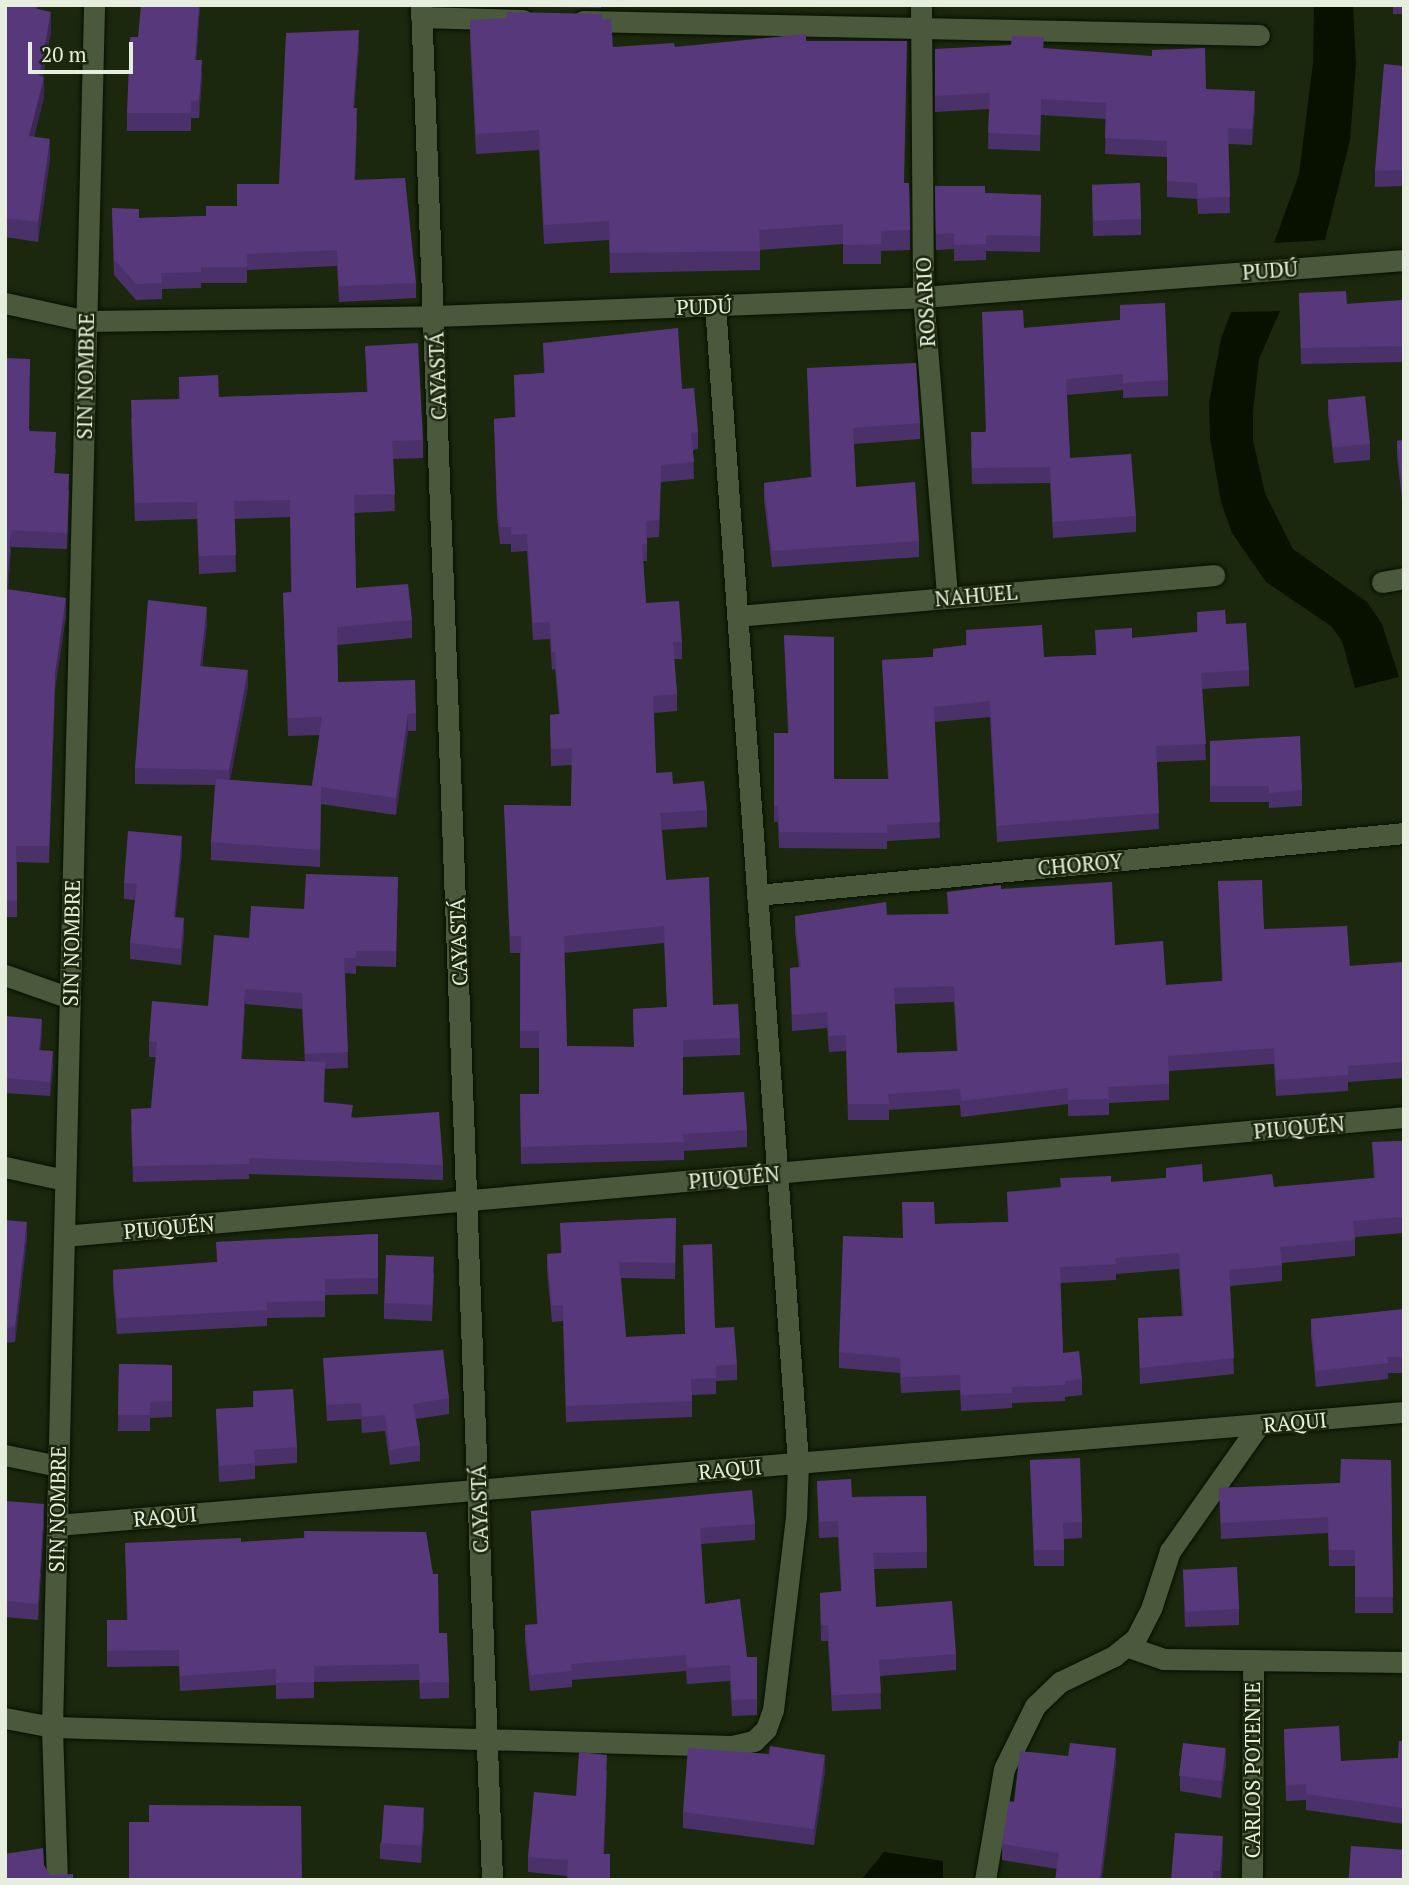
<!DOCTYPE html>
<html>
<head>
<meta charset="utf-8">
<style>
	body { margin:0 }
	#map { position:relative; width:1409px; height:1885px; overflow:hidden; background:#1c280e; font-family:"PT Serif",serif }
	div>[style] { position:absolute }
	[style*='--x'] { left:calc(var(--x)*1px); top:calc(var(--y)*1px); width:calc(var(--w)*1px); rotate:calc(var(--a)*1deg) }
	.water>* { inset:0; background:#081100 }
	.roads { filter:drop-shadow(0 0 2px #061100) drop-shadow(0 0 2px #061100) }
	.minor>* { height:21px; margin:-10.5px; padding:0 10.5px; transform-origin:10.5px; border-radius:10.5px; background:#4a583b }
	.wall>* { inset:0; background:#4b316a; transform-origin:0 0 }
	.shaded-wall>* { inset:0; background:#3d2856 }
	.building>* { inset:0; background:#57397b; transform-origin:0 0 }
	span { translate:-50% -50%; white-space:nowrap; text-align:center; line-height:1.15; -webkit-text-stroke:5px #1c280e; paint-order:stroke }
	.street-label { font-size:21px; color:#e6eede }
	.frame { position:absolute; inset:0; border:7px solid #e6eede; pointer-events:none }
	.scale { position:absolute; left:28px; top:42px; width:105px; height:32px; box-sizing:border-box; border:4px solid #e6eede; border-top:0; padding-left:9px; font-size:21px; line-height:24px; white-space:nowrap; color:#e6eede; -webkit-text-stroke:5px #1c280e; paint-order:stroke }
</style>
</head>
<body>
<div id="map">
	<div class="water">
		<div style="clip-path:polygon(1314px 5px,1353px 5px,1356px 64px,1350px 140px,1325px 240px,1274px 243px,1299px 174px,1313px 63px)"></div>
		<div style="clip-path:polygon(1280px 311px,1259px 359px,1253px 412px,1253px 440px,1265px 493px,1293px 549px,1367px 602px,1382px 624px,1399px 677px,1355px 688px,1342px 641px,1331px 626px,1266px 582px,1232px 533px,1221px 502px,1210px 438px,1209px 403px,1221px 339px,1231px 312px)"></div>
		<div style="clip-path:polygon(884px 1852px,943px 1861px,943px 1880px,861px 1880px)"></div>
	</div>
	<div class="roads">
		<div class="minor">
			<div style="--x:421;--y:5;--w:1876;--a:87.83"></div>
			<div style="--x:921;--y:5;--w:292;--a:89.6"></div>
			<div style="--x:923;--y:297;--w:302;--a:85.4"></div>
			<div style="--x:421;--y:17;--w:102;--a:1.7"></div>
			<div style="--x:583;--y:21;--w:676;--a:1.19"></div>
			<div style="--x:5;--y:303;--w:84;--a:12.4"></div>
			<div style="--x:87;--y:321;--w:348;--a:-0.8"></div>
			<div style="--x:435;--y:316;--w:488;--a:-2.2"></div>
			<div style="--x:923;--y:297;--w:482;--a:-4.4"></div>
			<div style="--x:1382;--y:582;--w:22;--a:-10"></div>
			<div style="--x:737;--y:616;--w:479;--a:-4.9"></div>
			<div style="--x:757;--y:895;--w:650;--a:-5.47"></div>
			<div style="--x:5;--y:975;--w:69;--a:19.5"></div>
			<div style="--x:5;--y:1167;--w:61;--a:12.2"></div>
			<div style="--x:64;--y:1236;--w:1345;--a:-5.07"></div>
			<div style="--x:5;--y:1455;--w:54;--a:11.7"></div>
			<div style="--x:57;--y:1525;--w:1352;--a:-4.8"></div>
			<div style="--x:1126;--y:1646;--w:39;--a:19"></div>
			<div style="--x:1163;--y:1659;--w:241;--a:0.7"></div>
			<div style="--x:5;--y:1718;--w:48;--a:10.8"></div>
			<div style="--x:52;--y:1727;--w:680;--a:1.6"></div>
			<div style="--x:732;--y:1746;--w:23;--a:-13"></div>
			<div style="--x:754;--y:1741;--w:17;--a:-45"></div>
			<div style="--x:766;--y:1729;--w:20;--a:-70"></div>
			<div style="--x:773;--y:1710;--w:193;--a:-83.2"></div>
			<div style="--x:796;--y:1518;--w:55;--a:-87.9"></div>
			<div style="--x:798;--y:1463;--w:1161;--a:-94.1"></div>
			<div style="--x:57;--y:1880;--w:153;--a:-91.9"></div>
			<div style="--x:52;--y:1727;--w:1723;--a:-88.6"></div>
			<div style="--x:985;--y:1880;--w:113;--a:-80.3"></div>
			<div style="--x:1004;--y:1769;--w:70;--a:-63.8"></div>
			<div style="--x:1035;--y:1706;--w:35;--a:-44"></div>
			<div style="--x:1060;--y:1682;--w:60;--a:-25.7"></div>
			<div style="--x:1114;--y:1656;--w:28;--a:-39"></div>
			<div style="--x:1136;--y:1638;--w:36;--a:-63"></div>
			<div style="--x:1152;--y:1606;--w:58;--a:-71.9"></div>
			<div style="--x:1170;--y:1551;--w:154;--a:-54.8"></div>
			<div style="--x:1252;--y:1880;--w:220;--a:-89.7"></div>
		</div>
	</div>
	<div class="wall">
		<div style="clip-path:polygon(5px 5px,38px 5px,37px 9px,51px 31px,43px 76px,44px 97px,34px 137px,50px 159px,38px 242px,5px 237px)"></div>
		<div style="clip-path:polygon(200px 5px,196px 60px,202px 78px,199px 118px,191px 118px,191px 131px,127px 131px,127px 113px,138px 37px)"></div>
		<div style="clip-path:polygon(507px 5px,601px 5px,601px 8px,507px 6px)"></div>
		<div style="left:1393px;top:5px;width:11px;height:9px"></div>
		<div style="clip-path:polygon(470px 20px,602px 20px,613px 47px,675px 47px,806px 41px,904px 183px,909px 183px,910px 250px,881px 251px,881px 264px,843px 264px,843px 244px,760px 250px,760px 270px,610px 273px,609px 240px,544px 244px,539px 150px,476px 154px,470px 40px)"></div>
		<div style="clip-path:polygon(359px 46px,354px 108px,357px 124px,355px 180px,416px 283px,416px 298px,339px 302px,337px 266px,247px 270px,247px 283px,201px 283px,201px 288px,162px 289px,162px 299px,136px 300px,114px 275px,112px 208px,139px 218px,206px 216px,237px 206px,279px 184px)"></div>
		<div style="clip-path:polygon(1044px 48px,1206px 89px,1255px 107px,1252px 145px,1228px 144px,1230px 213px,1198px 214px,1197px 199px,1167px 197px,1167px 157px,1105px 154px,1106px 119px,1041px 115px,1040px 151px,988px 149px,989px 109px,935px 112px,935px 49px)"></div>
		<div style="clip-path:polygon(1404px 66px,1404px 186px,1375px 187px,1375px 171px)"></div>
		<div style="clip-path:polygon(1092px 184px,1141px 219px,1141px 235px,1093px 236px)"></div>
		<div style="clip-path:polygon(935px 186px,985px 193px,1041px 195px,1040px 252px,986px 251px,986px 260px,954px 261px,954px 249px,936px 250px)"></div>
		<div style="clip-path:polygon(1299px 293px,1347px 304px,1404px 300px,1404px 362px,1301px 364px)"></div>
		<div style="clip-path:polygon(1120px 305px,1168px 380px,1168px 396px,1123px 398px,1123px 390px,1067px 395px,1070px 458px,1136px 516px,1136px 532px,1053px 538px,1050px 483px,972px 484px,971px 448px,985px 432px,1024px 328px,1120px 320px)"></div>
		<div style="clip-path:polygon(evenodd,543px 343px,682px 389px,698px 432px,698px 449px,693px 450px,694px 479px,661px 482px,659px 537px,647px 538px,647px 561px,643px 561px,646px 603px,682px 642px,682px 659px,674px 659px,677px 694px,677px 711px,654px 713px,656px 773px,673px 784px,707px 810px,707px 827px,662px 830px,666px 880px,713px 1005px,740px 1038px,740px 1055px,683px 1057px,683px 1095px,747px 1130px,747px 1147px,684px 1151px,684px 1160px,521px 1164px,520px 1094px,539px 1094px,539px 1048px,520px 1048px,520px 953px,510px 953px,504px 805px,571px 806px,572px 765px,551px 766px,550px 715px,559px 714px,555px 669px,552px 670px,550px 639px,533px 640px,527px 551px,511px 552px,511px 544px,500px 544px,497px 517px,494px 419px,515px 417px,514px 375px,544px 373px,543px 343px,664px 943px,667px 1007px,633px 1009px,634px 1047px,567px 1046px,564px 953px,664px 943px)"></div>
		<div style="clip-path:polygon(365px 346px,423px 440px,423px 458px,393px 459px,395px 511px,354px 513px,356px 588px,412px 620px,412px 638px,337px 645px,338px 682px,416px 713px,416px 731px,408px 731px,396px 815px,321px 804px,320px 867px,211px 860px,211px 842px,215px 785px,135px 784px,135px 768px,207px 623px,202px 667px,248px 686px,230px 780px,312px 786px,320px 735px,288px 736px,283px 593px,291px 592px,290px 517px,234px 519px,236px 572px,199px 574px,197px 519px,135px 521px,131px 418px,179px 399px,179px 377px,219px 397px,367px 392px)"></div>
		<div style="clip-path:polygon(5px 358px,30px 431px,56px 449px,54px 473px,69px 491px,67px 549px,11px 547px,8px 590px,66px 615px,55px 689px,49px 863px,17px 862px,17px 917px,5px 917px)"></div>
		<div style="clip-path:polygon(807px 368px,920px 423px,920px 439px,854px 444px,856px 487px,919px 541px,919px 557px,772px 567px,764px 499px,764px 483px,811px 477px)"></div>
		<div style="clip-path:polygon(1328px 399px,1370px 444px,1370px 460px,1334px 463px,1328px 415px)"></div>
		<div style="clip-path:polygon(1404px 440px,1404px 517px,1397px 456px,1397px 441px)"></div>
		<div style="clip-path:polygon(1197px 612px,1226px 624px,1249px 670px,1249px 686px,1202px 689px,1206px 760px,1157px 762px,1159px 829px,997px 842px,990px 717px,934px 722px,940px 838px,887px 841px,887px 849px,779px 848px,778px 822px,774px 822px,774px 733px,788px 733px,784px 635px,834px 779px,888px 779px,882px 660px,933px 657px,933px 649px,966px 645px,966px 630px,1044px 657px,1096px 655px,1095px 630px,1132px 638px,1197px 632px)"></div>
		<div style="clip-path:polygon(1210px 741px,1302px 790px,1302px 806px,1269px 808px,1269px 802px,1210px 802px)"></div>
		<div style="clip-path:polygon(182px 852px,175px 917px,184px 934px,181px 965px,130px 959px,130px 943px,135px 900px,124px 899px,124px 883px)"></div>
		<div style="clip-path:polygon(evenodd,398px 877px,396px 967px,356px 966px,356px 974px,345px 973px,348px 1068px,325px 1069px,324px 1102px,443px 1165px,443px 1180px,249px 1174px,249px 1179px,133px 1182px,131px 1125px,151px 1108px,156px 1057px,149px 1057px,149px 1041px,208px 1006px,249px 938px,304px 909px,398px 877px,245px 1004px,302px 1009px,305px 1062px,242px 1059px,245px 1004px)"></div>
		<div style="clip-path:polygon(evenodd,1218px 881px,1264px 929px,1350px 966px,1404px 962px,1404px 1078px,1348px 1082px,1348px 1091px,1276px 1096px,1274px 1064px,1169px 1071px,1169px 1100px,1109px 1103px,1109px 1115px,1068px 1116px,1068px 1104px,961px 1117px,960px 1105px,889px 1110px,889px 1120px,848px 1120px,846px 1051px,829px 1052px,827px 1028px,792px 1031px,790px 968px,799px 967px,795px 932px,795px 916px,948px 914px,947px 892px,1001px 889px,1115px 945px,1166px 985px,1222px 981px,1218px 881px,954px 1002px,957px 1051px,897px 1053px,895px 1004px,954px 1002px)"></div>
		<div style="clip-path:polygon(5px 1016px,42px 1033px,40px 1050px,53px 1066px,50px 1096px,5px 1093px)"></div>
		<div style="clip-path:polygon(1404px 1141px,1404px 1233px,1355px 1237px,1355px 1256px,1282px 1263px,1282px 1281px,1230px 1286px,1234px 1374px,1140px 1384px,1138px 1318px,1182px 1316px,1179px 1269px,1116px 1274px,1116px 1280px,1060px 1283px,1063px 1353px,1082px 1379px,1082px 1395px,1065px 1397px,1065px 1401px,1012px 1403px,1012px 1408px,961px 1411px,960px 1390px,901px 1393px,900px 1373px,839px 1368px,839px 1352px,935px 1224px,1008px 1222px,1007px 1192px,1111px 1182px,1166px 1178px,1166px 1168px,1203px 1182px,1274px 1187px,1374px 1178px,1372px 1142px)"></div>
		<div style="clip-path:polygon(676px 1218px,675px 1279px,621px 1278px,626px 1337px,685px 1334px,715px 1328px,737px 1364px,737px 1380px,716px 1381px,716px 1394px,692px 1395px,692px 1417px,566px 1422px,563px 1321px,552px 1322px,547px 1270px,547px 1254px,561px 1253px,560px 1223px)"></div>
		<div style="clip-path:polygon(5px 1220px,27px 1238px,15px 1342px,5px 1343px)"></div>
		<div style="clip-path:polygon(378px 1234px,378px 1294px,325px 1295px,325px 1317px,267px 1318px,267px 1326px,117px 1334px,113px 1286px,113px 1270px,217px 1262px,216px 1242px)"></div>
		<div style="clip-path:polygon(434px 1273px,432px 1321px,384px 1319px,384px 1303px)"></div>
		<div style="clip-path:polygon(1404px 1309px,1404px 1373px,1388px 1373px,1388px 1379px,1316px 1387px,1311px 1335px,1311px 1319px)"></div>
		<div style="clip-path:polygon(323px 1358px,449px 1398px,449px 1414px,416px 1419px,420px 1445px,420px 1461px,390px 1465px,385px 1431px,362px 1433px,361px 1419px,327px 1421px)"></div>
		<div style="clip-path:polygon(119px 1364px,172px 1365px,172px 1417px,150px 1418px,150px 1431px,118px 1431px)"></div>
		<div style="clip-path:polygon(253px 1391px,297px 1447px,297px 1463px,255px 1466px,255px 1479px,219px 1482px,216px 1409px,253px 1407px)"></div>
		<div style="clip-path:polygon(1030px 1460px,1082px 1522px,1082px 1538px,1064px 1539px,1064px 1566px,1034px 1566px)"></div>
		<div style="clip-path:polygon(1391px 1460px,1393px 1613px,1355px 1613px,1355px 1566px,1329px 1566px,1328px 1533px,1221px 1539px,1219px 1488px,1340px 1483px)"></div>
		<div style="clip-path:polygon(817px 1481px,852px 1497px,926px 1496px,927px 1568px,874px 1569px,876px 1607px,956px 1654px,956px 1670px,880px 1676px,881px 1709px,832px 1711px,828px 1641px,821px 1641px,820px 1593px,841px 1591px,838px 1537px,819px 1538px)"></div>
		<div style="clip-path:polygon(5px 1501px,44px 1520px,38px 1620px,5px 1617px)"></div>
		<div style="clip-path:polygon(531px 1511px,755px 1524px,755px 1540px,701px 1544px,705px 1604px,747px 1657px,757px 1657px,757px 1715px,732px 1716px,730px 1681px,687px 1684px,686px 1671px,572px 1680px,572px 1687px,530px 1691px,525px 1641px,525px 1625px,537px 1624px)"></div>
		<div style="clip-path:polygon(304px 1531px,439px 1633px,449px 1682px,449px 1698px,420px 1699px,419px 1680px,314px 1682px,314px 1698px,276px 1699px,276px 1685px,180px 1691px,179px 1666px,107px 1667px,107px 1620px,127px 1620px,125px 1543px,241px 1542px,304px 1538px)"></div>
		<div style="clip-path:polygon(1183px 1569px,1239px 1609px,1239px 1625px,1185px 1627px)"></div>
		<div style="clip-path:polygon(1284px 1729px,1341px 1761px,1398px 1758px,1404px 1741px,1404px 1824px,1306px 1810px,1306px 1800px,1286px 1801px)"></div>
		<div style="clip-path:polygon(1116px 1764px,1057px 1869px,1002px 1860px,1002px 1844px,1014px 1802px)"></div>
		<div style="clip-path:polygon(1226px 1764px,1221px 1798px,1180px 1791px,1180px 1776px)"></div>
		<div style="clip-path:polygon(607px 1770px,604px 1854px,567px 1876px,528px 1872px,528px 1857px,576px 1796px)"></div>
		<div style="clip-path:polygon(825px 1771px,814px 1845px,683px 1828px,683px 1812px)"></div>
		<div style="clip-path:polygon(424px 1824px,421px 1863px,380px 1859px,380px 1843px)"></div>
		<div style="clip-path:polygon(1223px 1852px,1221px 1880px,1171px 1880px)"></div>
	</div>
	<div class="shaded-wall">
		<div style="clip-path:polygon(199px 5px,200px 5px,195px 78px,195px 60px)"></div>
		<div style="clip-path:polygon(51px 12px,51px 31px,39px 95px,39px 76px)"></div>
		<div style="clip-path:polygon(359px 30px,359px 46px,353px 123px,353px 108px)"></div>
		<div style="clip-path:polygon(202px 60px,202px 78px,199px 118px,199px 100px)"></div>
		<div style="clip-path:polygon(44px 77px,44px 97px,29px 156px,29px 136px)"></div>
		<div style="clip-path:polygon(1255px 91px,1255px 107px,1252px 145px,1252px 129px)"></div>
		<div style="clip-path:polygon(50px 139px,50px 159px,38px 242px,38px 222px)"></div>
		<div style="clip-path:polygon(11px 530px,11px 547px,7px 606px,7px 589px)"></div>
		<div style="clip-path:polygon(66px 598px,66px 615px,55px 689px,49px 863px,55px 673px)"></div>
		<div style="clip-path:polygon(207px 607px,207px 623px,200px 682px,200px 666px)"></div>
		<div style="clip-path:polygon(248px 670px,248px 686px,229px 786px,229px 770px)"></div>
		<div style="clip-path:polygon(408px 714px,408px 731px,396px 815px,396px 798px)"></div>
		<div style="clip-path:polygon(182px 836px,182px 852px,174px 933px,174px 917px)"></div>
		<div style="clip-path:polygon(184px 918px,184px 934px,181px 965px,181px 949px)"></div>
		<div style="clip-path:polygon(245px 989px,245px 1004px,241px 1075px,241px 1059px)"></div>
		<div style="clip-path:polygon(42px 1019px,42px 1033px,39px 1065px,39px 1050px)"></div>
		<div style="clip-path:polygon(53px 1051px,53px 1066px,50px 1096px,50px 1082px)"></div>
		<div style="clip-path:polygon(27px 1222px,27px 1238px,15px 1342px,15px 1326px)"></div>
		<div style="clip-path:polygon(44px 1504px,44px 1520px,38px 1620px,38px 1604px)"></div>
		<div style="clip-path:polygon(1116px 1748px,1116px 1764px,1102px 1880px,1100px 1880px)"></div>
		<div style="clip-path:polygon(1226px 1748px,1226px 1764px,1221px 1798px,1221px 1782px)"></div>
		<div style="clip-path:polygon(825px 1755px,825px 1771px,814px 1845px,814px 1829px)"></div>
		<div style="clip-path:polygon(424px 1808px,424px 1824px,421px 1863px,421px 1847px)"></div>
		<div style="clip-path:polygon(1223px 1836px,1223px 1852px,1220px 1880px,1220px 1871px)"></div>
	</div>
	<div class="building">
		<div style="clip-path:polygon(5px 5px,35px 5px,34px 8px,51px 12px,39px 76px,44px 77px,29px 136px,50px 139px,38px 222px,5px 218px)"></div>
		<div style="clip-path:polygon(141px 5px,199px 5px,195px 60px,202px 60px,199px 100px,191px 101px,191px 113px,127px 113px,130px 37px,138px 37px)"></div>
		<div style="clip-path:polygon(507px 12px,602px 14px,602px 20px,611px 19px,613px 47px,674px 43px,675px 47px,806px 34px,806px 41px,907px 41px,904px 183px,909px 183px,910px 230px,881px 231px,881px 244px,843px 245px,843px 224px,759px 230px,760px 251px,610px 253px,609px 221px,544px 225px,539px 130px,476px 134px,470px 20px,507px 18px)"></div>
		<div style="clip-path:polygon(359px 30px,353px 108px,357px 108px,354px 180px,405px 178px,416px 283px,339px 286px,337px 250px,247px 254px,247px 267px,201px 267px,201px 272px,161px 273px,162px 283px,136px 284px,114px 259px,112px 208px,139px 209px,139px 218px,206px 216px,206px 206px,237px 206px,237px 184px,279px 184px,286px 33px)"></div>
		<div style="clip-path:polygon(1012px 36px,1044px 37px,1043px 48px,1152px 56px,1152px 50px,1205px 48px,1206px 89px,1255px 91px,1252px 129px,1228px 128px,1230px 197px,1198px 198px,1197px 183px,1167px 181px,1167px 141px,1105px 138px,1106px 103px,1041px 99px,1040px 135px,988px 133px,990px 93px,935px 96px,935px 49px,1011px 45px)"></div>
		<div style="clip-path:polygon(1384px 64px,1404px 66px,1404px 170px,1375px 171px)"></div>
		<div style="left:1140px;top:183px;width:36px;height:48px;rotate:88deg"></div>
		<div style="clip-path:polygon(935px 186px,985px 186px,985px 193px,1041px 195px,1040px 236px,986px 235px,986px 244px,954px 245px,954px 233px,936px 234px)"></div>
		<div style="clip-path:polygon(1346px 291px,1347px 304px,1404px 300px,1404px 346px,1301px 348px,1299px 293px)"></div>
		<div style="clip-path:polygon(1165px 303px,1168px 380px,1123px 383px,1123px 374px,1066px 379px,1070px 458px,1131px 454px,1136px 516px,1053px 522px,1050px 467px,972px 468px,971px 432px,986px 432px,982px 312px,1023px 310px,1024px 328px,1120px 320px,1120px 305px)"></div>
		<div style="clip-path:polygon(evenodd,678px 328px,682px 389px,694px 388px,698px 432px,691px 433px,694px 462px,661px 465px,659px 520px,646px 521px,647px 544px,642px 544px,646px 603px,679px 601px,682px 642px,673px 642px,677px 694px,653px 696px,656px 773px,672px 772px,673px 784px,704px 781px,707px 810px,660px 813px,666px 880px,709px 877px,713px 1005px,738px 1004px,740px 1038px,683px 1040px,683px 1095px,744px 1092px,747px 1130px,683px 1134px,684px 1142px,521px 1147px,520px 1094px,539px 1094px,539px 1031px,520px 1031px,521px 936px,510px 936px,504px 805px,571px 806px,572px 748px,551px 749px,550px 715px,560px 714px,555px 652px,552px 653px,550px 622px,533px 623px,527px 534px,511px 535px,511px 527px,500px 527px,497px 500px,494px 419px,516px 417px,514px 375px,545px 373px,543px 343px,678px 328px,664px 926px,667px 1007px,633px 1009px,634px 1047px,567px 1046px,564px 936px,664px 926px)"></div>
		<div style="clip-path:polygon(418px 343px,423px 440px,392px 441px,395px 494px,354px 495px,356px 588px,408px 584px,412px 620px,337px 627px,338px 682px,415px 680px,416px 713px,408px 714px,396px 798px,321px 787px,320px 850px,211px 842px,216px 779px,316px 786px,312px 785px,322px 717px,288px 718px,283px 593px,292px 592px,290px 500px,234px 501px,236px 555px,199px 556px,197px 502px,135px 503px,131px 400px,180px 399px,179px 377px,218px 375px,219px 397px,368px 392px,365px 346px)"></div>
		<div style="clip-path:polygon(5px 358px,30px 359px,29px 431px,56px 432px,54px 473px,69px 474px,67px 533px,11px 530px,7px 589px,66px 598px,55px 673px,49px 846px,16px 846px,17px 900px,5px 901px)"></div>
		<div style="clip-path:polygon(916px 363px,920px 423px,853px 428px,856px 487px,915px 482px,919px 541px,772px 551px,764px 483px,812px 477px,807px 368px)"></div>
		<div style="left:1365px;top:396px;width:48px;height:37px;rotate:84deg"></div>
		<div style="clip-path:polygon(1404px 440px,1404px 501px,1397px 441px)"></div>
		<div style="clip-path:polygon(148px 600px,207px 607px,200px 666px,248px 670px,229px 770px,135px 768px)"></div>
		<div style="clip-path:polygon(1225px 610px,1226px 624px,1246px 623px,1249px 670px,1201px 673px,1206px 744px,1156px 746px,1159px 813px,997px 826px,990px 701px,934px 707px,940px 822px,887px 825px,887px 833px,779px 832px,778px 806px,774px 806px,774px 733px,789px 733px,784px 635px,834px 637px,834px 779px,889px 779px,882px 660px,933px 657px,933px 649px,967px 645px,966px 630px,1042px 625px,1044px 657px,1097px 655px,1095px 630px,1132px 628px,1132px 638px,1198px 632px,1197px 612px)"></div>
		<div style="clip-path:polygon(1300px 736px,1302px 790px,1269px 793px,1269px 786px,1210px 786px,1210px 741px)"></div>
		<div style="clip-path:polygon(128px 831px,182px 836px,174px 917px,184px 918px,181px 949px,130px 943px,137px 884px,124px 883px)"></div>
		<div style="clip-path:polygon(306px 874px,398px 877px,396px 951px,356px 951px,356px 958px,344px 958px,348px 1052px,305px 1054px,302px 993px,245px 989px,241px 1059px,325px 1062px,323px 1102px,353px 1105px,351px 1118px,439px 1112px,443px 1165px,249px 1158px,249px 1164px,133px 1166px,131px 1109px,151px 1108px,157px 1042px,149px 1041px,152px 1001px,208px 1006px,214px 935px,249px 938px,251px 906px,304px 909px)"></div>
		<div style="clip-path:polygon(evenodd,1262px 880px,1264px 929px,1347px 926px,1350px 966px,1404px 962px,1404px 1062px,1348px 1066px,1348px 1075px,1276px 1080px,1274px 1048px,1168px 1056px,1169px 1084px,1108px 1087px,1109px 1099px,1068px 1100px,1068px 1088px,961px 1101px,960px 1089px,888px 1094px,889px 1104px,848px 1104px,846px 1035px,829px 1036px,827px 1012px,792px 1015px,790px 968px,801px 967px,795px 916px,886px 902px,887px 915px,950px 914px,947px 892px,1001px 885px,1001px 889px,1112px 882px,1115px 945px,1163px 941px,1166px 985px,1223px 981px,1218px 881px,1262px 880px,954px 986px,958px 1051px,897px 1053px,894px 988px,954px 986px)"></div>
		<div style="clip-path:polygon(5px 1016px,42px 1019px,39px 1050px,53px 1051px,50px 1082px,5px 1078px)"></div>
		<div style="clip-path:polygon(1404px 1141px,1404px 1217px,1353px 1221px,1355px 1240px,1280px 1247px,1282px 1265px,1229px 1270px,1234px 1358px,1140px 1368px,1138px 1318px,1184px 1316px,1179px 1253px,1115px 1258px,1116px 1264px,1060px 1267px,1063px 1353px,1079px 1351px,1082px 1379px,1065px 1381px,1065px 1385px,1012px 1387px,1012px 1393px,961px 1395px,960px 1375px,901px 1377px,900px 1358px,839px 1352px,843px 1236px,903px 1238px,902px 1202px,934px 1202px,935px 1224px,1009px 1222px,1007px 1192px,1061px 1188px,1060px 1178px,1111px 1176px,1111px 1182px,1166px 1178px,1166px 1168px,1202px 1164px,1203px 1182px,1272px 1174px,1274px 1187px,1376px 1178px,1372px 1142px)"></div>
		<div style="clip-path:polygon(676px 1218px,675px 1263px,619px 1262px,626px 1337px,685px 1334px,683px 1245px,712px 1244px,715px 1328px,734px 1327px,737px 1364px,716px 1366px,716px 1378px,691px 1379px,692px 1401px,566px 1406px,563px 1305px,552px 1306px,547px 1254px,562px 1253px,560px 1223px)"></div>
		<div style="clip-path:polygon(5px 1220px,27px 1222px,15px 1326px,5px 1327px)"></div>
		<div style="clip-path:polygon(378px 1234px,378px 1278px,325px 1279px,325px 1301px,267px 1302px,267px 1310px,117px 1318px,113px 1270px,218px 1262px,216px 1242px)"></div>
		<div style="left:386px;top:1255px;width:48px;height:48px;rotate:2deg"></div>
		<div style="clip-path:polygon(1404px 1309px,1404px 1357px,1387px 1357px,1388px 1363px,1316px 1371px,1311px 1319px)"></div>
		<div style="clip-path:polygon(443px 1350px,449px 1398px,413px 1404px,420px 1445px,390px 1450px,385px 1415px,362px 1417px,361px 1403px,327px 1405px,323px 1358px)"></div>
		<div style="clip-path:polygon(119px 1364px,172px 1365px,172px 1401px,150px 1402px,150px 1415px,118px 1415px)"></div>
		<div style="clip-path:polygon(293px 1389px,297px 1447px,254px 1450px,255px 1463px,219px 1466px,216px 1409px,254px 1407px,253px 1391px)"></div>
		<div style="clip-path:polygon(1080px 1458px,1082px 1522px,1063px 1523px,1064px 1550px,1034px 1550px,1030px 1460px)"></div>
		<div style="clip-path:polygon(1341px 1459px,1391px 1460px,1393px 1597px,1355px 1597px,1355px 1550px,1329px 1550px,1328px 1517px,1221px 1523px,1219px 1488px,1340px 1483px)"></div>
		<div style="clip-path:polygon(851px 1479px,852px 1497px,926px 1496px,927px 1552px,873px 1553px,876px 1607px,952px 1601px,956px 1654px,879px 1660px,881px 1693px,832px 1695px,828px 1625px,821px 1625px,820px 1593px,842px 1591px,838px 1521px,819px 1522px,817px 1481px)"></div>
		<div style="clip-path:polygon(752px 1490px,755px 1524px,700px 1528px,705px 1604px,740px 1599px,747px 1657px,757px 1657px,757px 1699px,732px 1700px,730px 1665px,687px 1668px,686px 1655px,571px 1664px,572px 1671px,530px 1675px,525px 1625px,538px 1624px,531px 1511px)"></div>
		<div style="clip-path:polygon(5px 1501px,44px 1504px,38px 1604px,5px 1601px)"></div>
		<div style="clip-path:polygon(304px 1531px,426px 1532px,433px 1574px,438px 1574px,439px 1633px,447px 1633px,449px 1682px,420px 1683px,419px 1664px,314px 1666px,314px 1682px,276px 1683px,276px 1669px,180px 1676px,179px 1650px,107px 1651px,107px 1620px,128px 1620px,125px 1543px,241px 1538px,241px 1542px,305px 1538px)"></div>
		<div style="left:1237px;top:1567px;width:42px;height:54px;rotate:87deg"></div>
		<div style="clip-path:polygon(1339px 1726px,1341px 1761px,1398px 1758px,1399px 1741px,1404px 1741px,1404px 1808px,1306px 1794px,1306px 1784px,1286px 1785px,1284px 1729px)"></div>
		<div style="clip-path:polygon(1070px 1743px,1116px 1748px,1100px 1880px,1055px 1880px,1059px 1853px,1002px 1844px,1009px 1801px,1014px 1802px,1020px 1751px,1068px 1756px)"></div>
		<div style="left:1183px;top:1743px;width:43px;height:33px;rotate:7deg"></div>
		<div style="clip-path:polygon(770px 1746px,825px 1755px,814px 1829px,683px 1812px,688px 1748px,769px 1754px)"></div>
		<div style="clip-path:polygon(579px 1752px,607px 1755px,603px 1854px,610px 1854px,610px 1880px,567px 1880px,568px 1860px,528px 1857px,534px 1792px,576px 1796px)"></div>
		<div style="clip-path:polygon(149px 1805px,301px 1806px,302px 1880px,129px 1880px,129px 1822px,149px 1822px)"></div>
		<div style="left:384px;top:1805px;width:40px;height:38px;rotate:4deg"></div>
		<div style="clip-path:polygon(1175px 1833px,1223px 1836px,1220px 1871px,1213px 1871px,1213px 1880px,1171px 1880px)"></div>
		<div style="left:1351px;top:1846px;width:53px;height:34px;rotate:4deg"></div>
		<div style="clip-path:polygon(43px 1848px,44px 1865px,50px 1875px,73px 1874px,73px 1880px,5px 1880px,5px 1854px)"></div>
	</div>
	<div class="street-label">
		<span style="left:1270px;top:270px;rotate:-4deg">PUDÚ</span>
		<span style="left:925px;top:302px;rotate:-93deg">ROSARIO</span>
		<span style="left:704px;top:306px;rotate:-2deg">PUDÚ</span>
		<span style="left:85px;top:376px;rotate:-89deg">SIN NOMBRE</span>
		<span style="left:437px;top:376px;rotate:-92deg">CAYASTÁ</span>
		<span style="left:976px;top:595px;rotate:-5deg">NAHUEL</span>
		<span style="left:1080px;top:864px;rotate:-5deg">CHOROY</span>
		<span style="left:458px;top:942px;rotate:-92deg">CAYASTÁ</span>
		<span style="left:71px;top:943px;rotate:-89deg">SIN NOMBRE</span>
		<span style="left:1299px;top:1127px;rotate:-5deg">PIUQUÉN</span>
		<span style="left:734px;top:1177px;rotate:-5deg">PIUQUÉN</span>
		<span style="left:169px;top:1227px;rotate:-5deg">PIUQUÉN</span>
		<span style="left:1295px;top:1422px;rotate:-5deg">RAQUI</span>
		<span style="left:730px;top:1469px;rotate:-5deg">RAQUI</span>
		<span style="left:57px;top:1509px;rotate:-89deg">SIN NOMBRE</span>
		<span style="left:479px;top:1509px;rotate:-92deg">CAYASTÁ</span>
		<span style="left:165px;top:1516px;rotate:-5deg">RAQUI</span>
		<span style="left:1252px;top:1770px;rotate:-90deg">CARLOS POTENTE</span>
	</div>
	<div class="frame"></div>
	<div class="scale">20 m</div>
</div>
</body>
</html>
